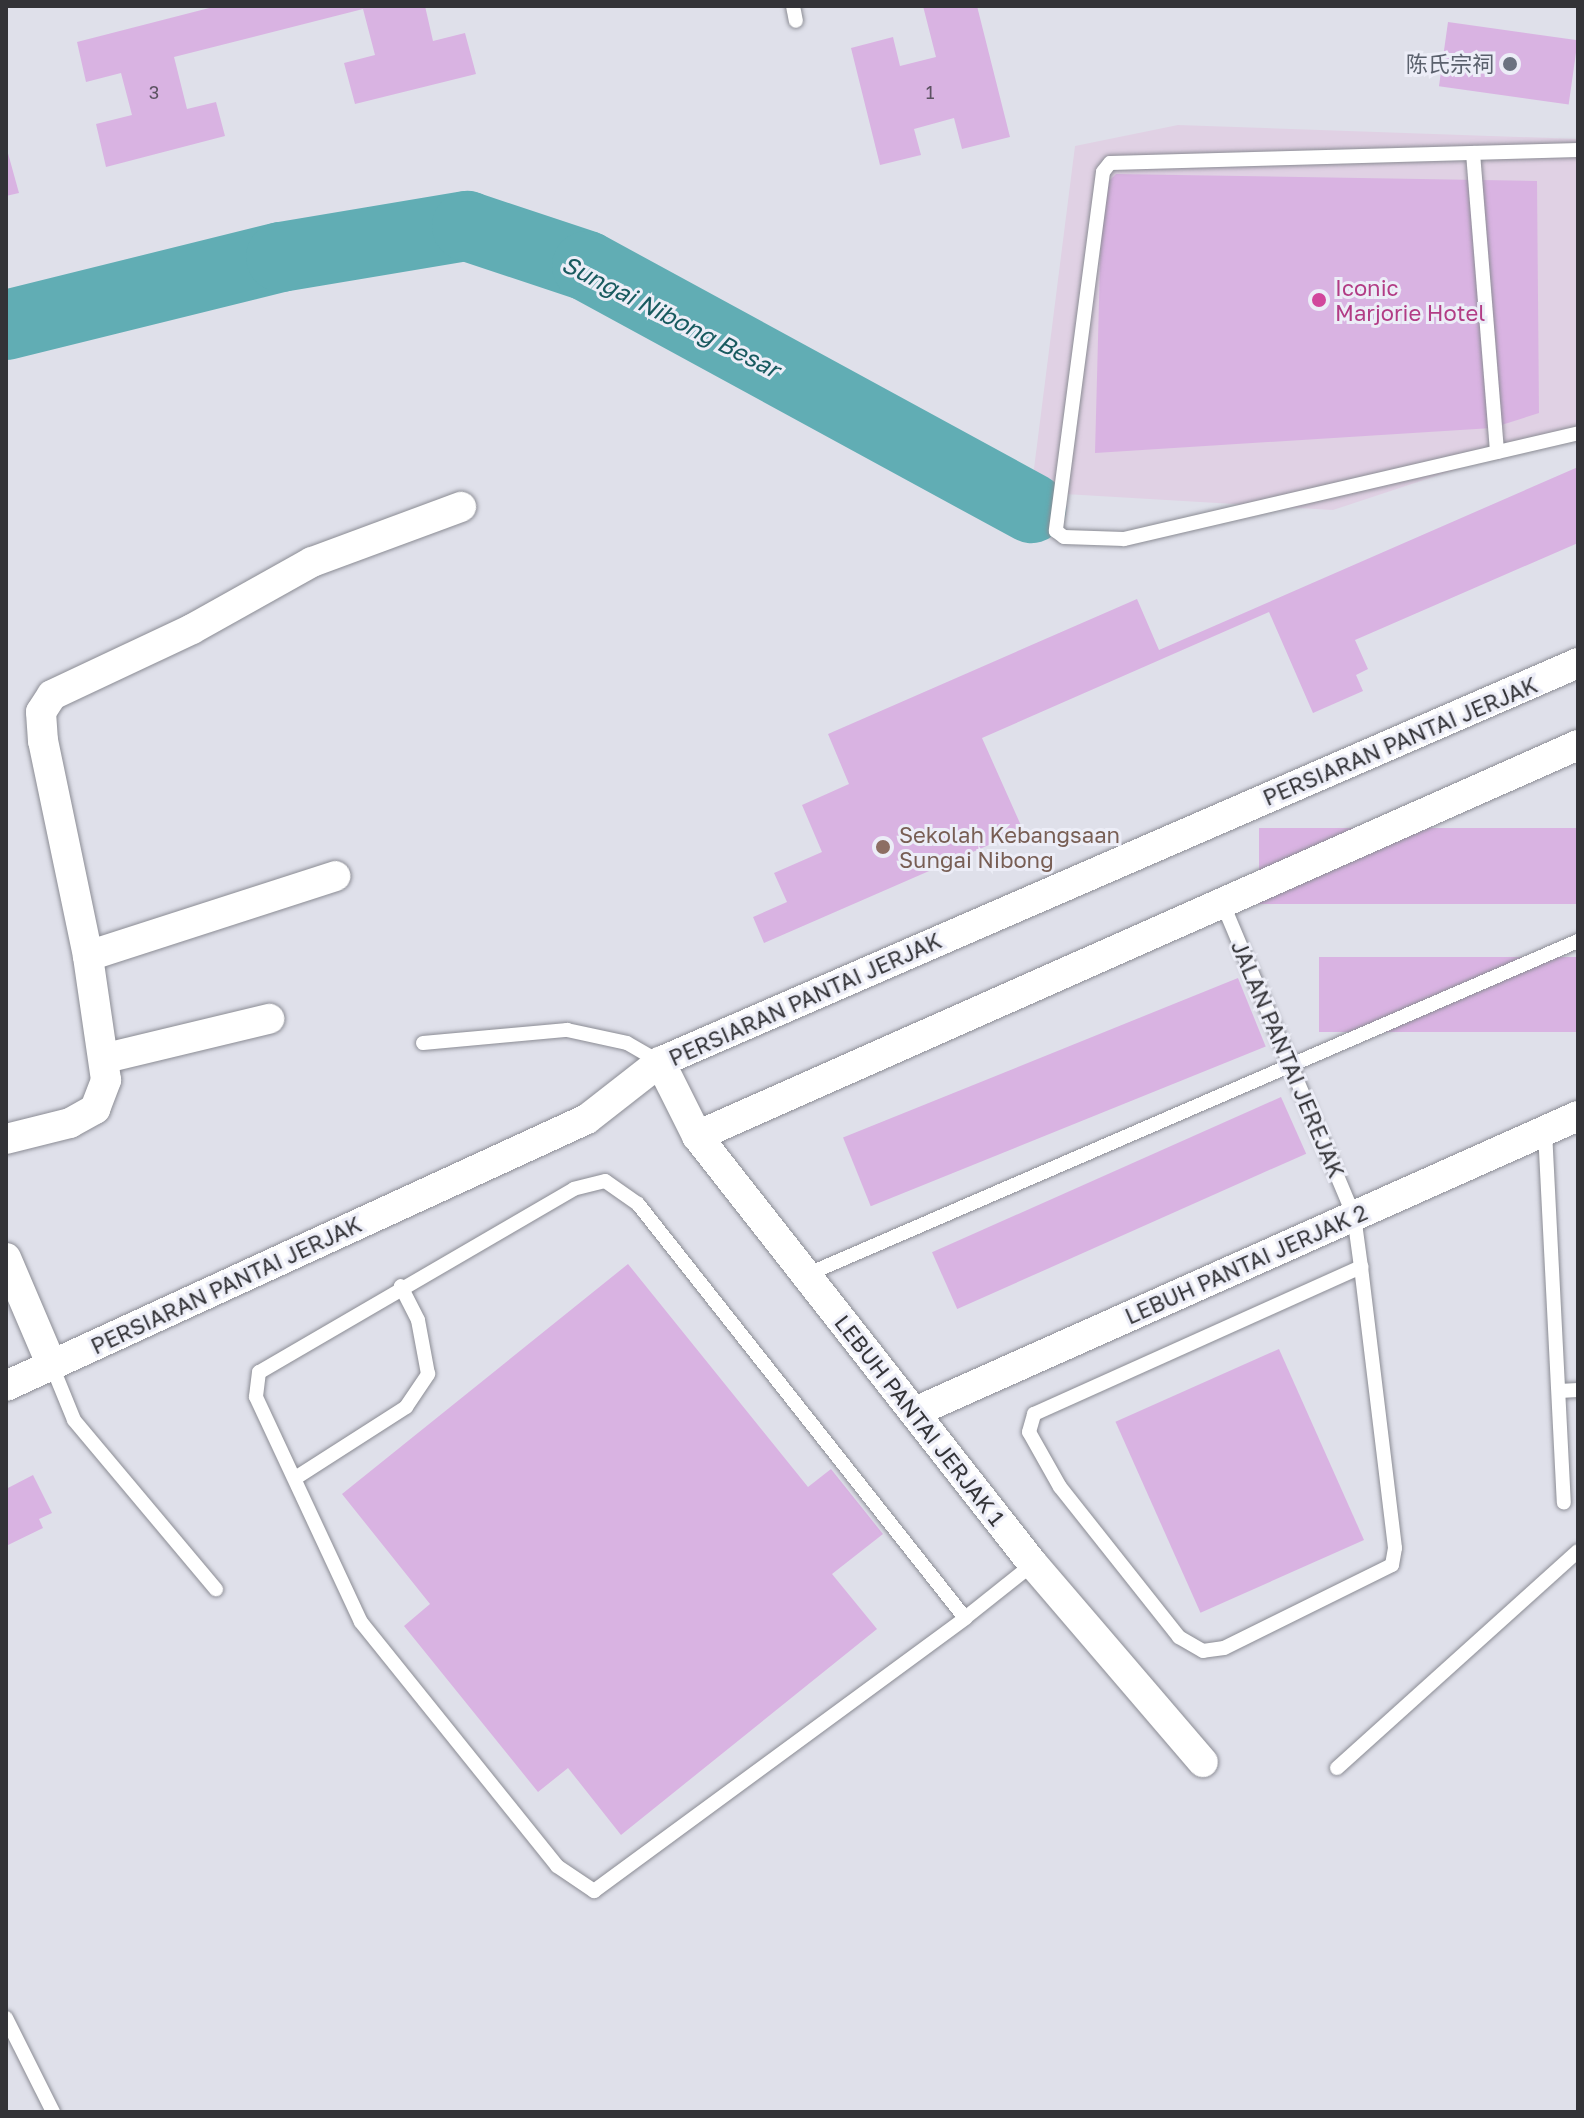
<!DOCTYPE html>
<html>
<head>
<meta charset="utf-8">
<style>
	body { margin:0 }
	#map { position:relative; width:1584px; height:2118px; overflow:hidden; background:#dfe0ea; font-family:"Golos Text","Noto Sans SC",sans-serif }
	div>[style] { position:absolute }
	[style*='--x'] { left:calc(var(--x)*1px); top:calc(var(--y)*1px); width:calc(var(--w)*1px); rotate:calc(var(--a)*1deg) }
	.commercial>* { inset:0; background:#e0d1e4 }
	.river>* { height:70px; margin:-35px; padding:0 35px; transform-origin:35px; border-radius:35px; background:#61adb4 }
	.building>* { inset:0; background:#d9b3e2; transform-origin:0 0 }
	.roads { filter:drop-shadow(0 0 2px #8b8c94) drop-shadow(0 0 2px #8b8c94) }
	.service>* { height:14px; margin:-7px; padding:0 7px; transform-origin:7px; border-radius:7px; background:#fff }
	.minor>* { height:30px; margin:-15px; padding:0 15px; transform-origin:15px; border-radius:15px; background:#fff }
	.dots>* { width:22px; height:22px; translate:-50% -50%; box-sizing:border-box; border:4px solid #ecedf7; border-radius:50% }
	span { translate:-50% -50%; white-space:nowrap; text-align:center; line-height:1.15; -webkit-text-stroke:6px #ecedf7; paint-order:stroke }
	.number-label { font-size:18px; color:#5c5362 }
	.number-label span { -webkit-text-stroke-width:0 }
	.worship-label { font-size:22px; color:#5b616d }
	.right { translate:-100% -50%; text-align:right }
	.hotel-label { font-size:22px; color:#b23c85 }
	.left { translate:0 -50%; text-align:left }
	.street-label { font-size:22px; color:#333337 }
	.education-label { font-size:22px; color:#785e54 }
	.water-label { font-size:24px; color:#185a5f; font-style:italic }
	.frame { position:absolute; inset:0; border:8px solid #333337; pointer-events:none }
</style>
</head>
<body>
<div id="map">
	<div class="commercial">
		<div style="clip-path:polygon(1178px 125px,1578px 139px,1578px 429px,1333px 510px,1031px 492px,1075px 146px)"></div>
	</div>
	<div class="river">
		<div style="--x:6;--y:325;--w:283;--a:-13.9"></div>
		<div style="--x:281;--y:257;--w:189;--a:-9.5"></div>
		<div style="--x:467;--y:226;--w:126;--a:18.4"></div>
		<div style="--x:587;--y:266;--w:506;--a:28.59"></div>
	</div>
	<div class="building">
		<div style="clip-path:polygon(217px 6px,425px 6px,433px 41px,465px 33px,476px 74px,355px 104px,344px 63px,375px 55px,363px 9px,174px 57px,187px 109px,216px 102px,225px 136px,106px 167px,96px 124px,132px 115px,121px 73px,86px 82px,77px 42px)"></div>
		<div style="clip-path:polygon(923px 6px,977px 6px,1010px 137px,962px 149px,954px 118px,914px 129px,921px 155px,880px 165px,851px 48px,893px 37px,900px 66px,936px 57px)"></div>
		<div style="left:1448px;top:22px;width:131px;height:65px;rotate:8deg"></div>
		<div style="clip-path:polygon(6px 146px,19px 193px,6px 196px)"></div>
		<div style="clip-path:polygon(1116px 174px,1537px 181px,1539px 413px,1492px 428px,1095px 453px,1102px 188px)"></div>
		<div style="clip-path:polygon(1578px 467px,1578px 543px,1355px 640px,1368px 669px,1356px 675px,1363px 691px,1313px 713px,1269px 612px,982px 738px,1023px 830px,764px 943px,753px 917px,787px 902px,774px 873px,822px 852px,802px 805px,849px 784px,828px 734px,1137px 599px,1159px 650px)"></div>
		<div style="left:1578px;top:828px;width:76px;height:319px;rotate:90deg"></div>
		<div style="left:1578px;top:957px;width:75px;height:259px;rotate:90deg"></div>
		<div style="left:1238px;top:978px;width:74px;height:426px;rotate:68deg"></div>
		<div style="left:1281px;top:1097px;width:62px;height:382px;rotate:66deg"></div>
		<div style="clip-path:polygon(628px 1264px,808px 1487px,831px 1469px,883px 1534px,832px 1574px,877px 1629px,621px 1835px,568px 1768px,538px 1792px,404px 1626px,430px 1604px,342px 1494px)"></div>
		<div style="left:1279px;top:1349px;width:209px;height:179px;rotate:66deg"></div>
		<div style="clip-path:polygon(33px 1475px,52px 1513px,39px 1519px,43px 1528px,6px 1546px,6px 1489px)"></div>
	</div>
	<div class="roads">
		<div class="service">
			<div style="--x:793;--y:6;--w:15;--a:79"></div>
			<div style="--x:1578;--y:150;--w:468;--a:178.4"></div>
			<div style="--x:1110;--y:163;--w:11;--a:128"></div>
			<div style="--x:1103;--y:172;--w:362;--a:97.5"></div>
			<div style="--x:1056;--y:531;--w:10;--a:37"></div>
			<div style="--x:1064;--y:537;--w:60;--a:1.9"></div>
			<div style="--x:1124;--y:539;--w:466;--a:-13.1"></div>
			<div style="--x:1473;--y:153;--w:300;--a:85.4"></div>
			<div style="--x:1222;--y:902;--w:341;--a:67.2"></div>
			<div style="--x:1354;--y:1216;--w:51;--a:82.2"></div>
			<div style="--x:423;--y:1043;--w:145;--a:-5.2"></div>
			<div style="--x:567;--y:1030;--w:61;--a:12.2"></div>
			<div style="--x:627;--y:1043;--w:38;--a:30"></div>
			<div style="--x:1545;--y:1131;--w:372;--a:87.1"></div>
			<div style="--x:1361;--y:1267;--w:283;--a:83.1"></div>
			<div style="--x:1395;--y:1548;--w:17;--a:100"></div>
			<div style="--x:1392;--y:1565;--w:187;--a:153.7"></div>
			<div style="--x:1224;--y:1648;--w:21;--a:172"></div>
			<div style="--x:1203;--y:1651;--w:28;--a:-150"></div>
			<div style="--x:1179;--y:1637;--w:191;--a:-128.4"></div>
			<div style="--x:1060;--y:1487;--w:63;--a:-119.4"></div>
			<div style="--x:1029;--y:1432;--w:19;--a:-74"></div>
			<div style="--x:1034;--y:1414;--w:359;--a:-24.2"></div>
			<div style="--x:806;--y:1275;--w:841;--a:-23.4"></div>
			<div style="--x:52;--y:1366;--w:58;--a:67.8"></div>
			<div style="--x:74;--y:1420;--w:221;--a:50"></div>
			<div style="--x:1559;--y:1391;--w:19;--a:-3"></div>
			<div style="--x:297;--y:1477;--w:130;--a:-32.7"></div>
			<div style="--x:406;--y:1407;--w:40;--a:-56"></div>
			<div style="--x:428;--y:1374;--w:55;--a:-100.5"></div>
			<div style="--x:418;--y:1320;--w:38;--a:-117"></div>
			<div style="--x:965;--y:1618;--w:528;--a:-128.3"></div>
			<div style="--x:638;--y:1204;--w:40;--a:-145.1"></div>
			<div style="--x:605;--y:1181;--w:32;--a:166"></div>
			<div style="--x:574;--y:1189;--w:364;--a:149.8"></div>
			<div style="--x:259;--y:1372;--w:25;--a:97"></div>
			<div style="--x:256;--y:1397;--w:248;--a:65"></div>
			<div style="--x:361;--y:1622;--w:313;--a:51.2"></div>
			<div style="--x:557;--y:1866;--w:45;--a:34"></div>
			<div style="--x:594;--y:1891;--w:461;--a:-36.3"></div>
			<div style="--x:965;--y:1618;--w:87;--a:-38.5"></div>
			<div style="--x:1337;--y:1768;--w:324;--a:-42"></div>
			<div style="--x:6;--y:2018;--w:105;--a:63.4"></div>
		</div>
		<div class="minor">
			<div style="--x:88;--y:956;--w:260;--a:-17.9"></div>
			<div style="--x:106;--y:1058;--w:168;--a:-13.5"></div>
			<div style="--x:660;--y:1062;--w:83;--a:63.4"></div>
			<div style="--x:697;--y:1136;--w:544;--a:51.87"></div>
			<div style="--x:1033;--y:1564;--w:261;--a:49.4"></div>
			<div style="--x:697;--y:1136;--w:964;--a:-23.93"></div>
			<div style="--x:6;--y:1139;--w:66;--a:-14"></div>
			<div style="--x:70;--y:1123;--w:29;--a:-29"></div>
			<div style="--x:95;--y:1109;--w:31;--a:-69"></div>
			<div style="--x:106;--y:1080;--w:125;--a:-98.3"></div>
			<div style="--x:88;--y:956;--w:220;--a:-101.8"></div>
			<div style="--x:43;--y:741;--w:29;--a:-94"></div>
			<div style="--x:41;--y:712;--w:20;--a:-57"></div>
			<div style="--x:52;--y:695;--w:155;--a:-25.2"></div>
			<div style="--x:192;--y:629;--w:137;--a:-29.2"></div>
			<div style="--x:312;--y:562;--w:159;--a:-20.3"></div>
			<div style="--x:6;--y:1258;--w:117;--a:66.9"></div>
			<div style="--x:6;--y:1386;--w:639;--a:-24.68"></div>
			<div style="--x:587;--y:1119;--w:93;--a:-38"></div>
			<div style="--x:660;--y:1062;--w:1001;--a:-23.49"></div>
			<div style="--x:915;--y:1412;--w:726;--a:-24.06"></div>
		</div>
	</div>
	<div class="dots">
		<div style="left:1510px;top:64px;background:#6b7280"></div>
		<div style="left:1319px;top:300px;background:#d1479c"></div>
		<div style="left:883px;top:847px;background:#8d6e63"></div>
	</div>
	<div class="number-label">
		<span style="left:154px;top:92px">3</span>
		<span style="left:930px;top:92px">1</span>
	</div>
	<div class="worship-label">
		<span class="right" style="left:1494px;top:64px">陈氏宗祠</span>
	</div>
	<div class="hotel-label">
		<span class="left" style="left:1335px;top:300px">Iconic<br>Marjorie Hotel</span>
	</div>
	<div class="street-label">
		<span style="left:1400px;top:741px;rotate:-23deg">PERSIARAN PANTAI JERJAK</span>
		<span style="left:805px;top:999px;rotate:-24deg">PERSIARAN PANTAI JERJAK</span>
		<span style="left:1288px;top:1059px;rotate:67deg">JALAN PANTAI JEREJAK</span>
		<span style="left:1246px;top:1264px;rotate:-24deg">LEBUH PANTAI JERJAK 2</span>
		<span style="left:226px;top:1285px;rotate:-25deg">PERSIARAN PANTAI JERJAK</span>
		<span style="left:920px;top:1420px;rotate:52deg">LEBUH PANTAI JERJAK 1</span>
	</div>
	<div class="education-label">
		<span class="left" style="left:899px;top:847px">Sekolah Kebangsaan<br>Sungai Nibong</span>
	</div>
	<div class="water-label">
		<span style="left:671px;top:316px;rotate:27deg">Sungai Nibong Besar</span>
	</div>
	<div class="frame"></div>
</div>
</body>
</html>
